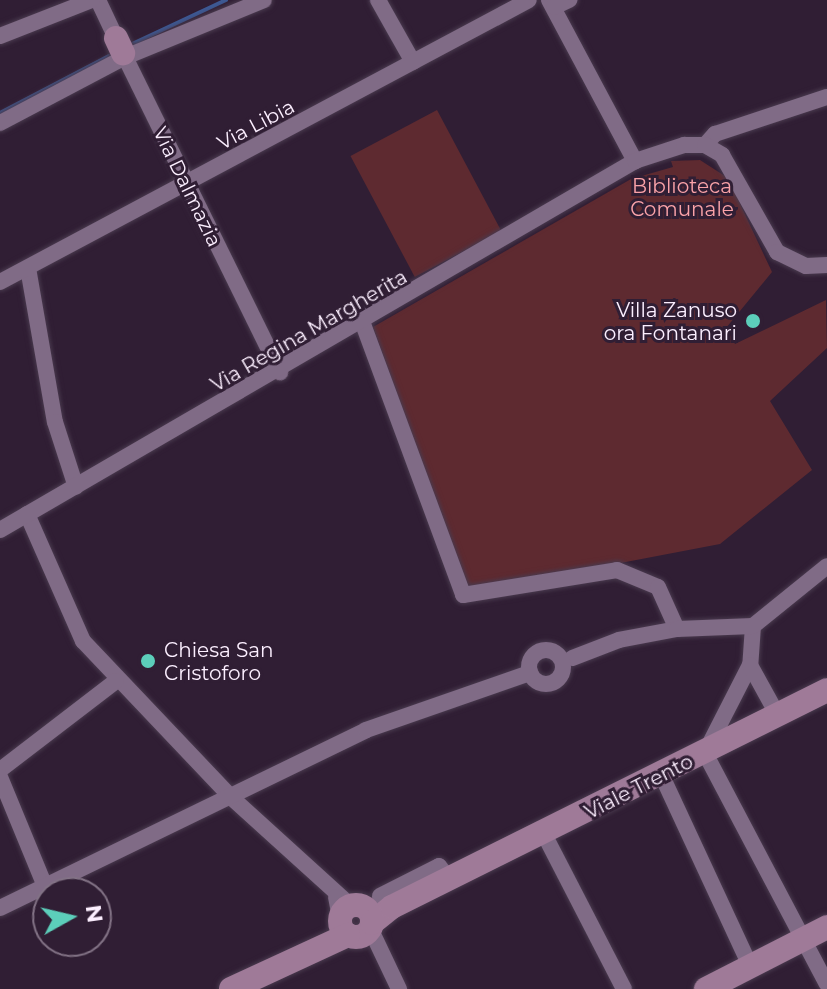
<!DOCTYPE html>
<html>
<head>
<meta charset="utf-8">
<style>
	body { margin:0 }
	#map { position:relative; width:827px; height:989px; overflow:hidden; background:#301e34; font-family:Montserrat,sans-serif }
	div>[style] { position:absolute }
	[style*='--x'] { left:calc(var(--x)*1px); top:calc(var(--y)*1px); width:calc(var(--w)*1px); rotate:calc(var(--a)*1deg) }
	.green>* { inset:0; background:#5e2a30; transform-origin:0 0 }
	.stream>* { height:4px; margin:-2px; padding:0 2px; transform-origin:2px; border-radius:2px; background:#3d5994 }
	.roads { filter:drop-shadow(0 0 2px #493a4e) drop-shadow(0 0 2px #493a4e) }
	.street>* { height:16px; margin:-8px; padding:0 8px; transform-origin:8px; border-radius:8px; background:#806b86 }
	.street>.ring { margin:-8px; padding:0; box-sizing:content-box; background:none; border:16px solid #806b86; border-radius:50% }
	.secondary>* { height:24px; margin:-12px; padding:0 12px; transform-origin:12px; border-radius:12px; background:#9f7a98 }
	.secondary>.ring { margin:-12px; padding:0; box-sizing:content-box; background:none; border:24px solid #9f7a98; border-radius:50% }
	.dots>* { width:22px; height:22px; translate:-50% -50%; box-sizing:border-box; border:4px solid #301e34; border-radius:50% }
	span { translate:-50% -50%; white-space:nowrap; text-align:center; line-height:1.15; -webkit-text-stroke:6px #301e34; paint-order:stroke }
	.street-label { font-size:20px; color:#fcefff }
	.park-label { font-size:20px; color:#faa2a8 }
	.poi-label { font-size:20px; color:#fcefff }
	.right { translate:-100% -50%; text-align:right }
	.left { translate:0 -50%; text-align:left }
	.north { position:absolute; left:32px; top:877px; width:80px; height:80px; box-sizing:border-box; background:#301e34; border:2px solid #827285; border-radius:50%; rotate:82deg; font-size:22px; font-weight:700; line-height:32px; text-align:center; color:#fcefff }
	.north::after { content:''; display:block; margin:auto; width:28px; height:36px; background:#5cceba; clip-path:polygon(50% 0,100% 100%,50% 72%,0 100%) }
</style>
</head>
<body>
<div id="map">
	<div class="green">
		<div style="left:437px;top:110px;width:137px;height:98px;rotate:62deg"></div>
		<div style="clip-path:polygon(700px 160px,728px 178px,772px 272px,726px 328px,735px 344px,826px 300px,827px 348px,770px 401px,812px 470px,720px 544px,469px 592px,373px 327px,631px 179px,673px 167px,671px 161px)"></div>
	</div>
	<div class="stream">
		<div style="--x:130;--y:45;--w:106;--a:-25.1"></div>
		<div style="--x:0;--y:113;--w:130;--a:-27.6"></div>
	</div>
	<div class="roads">
		<div class="street">
			<div style="--x:98;--y:0;--w:42;--a:64.7"></div>
			<div style="--x:378;--y:0;--w:71;--a:60.6"></div>
			<div style="--x:549;--y:0;--w:183;--a:61.9"></div>
			<div style="--x:554;--y:7;--w:17;--a:-25"></div>
			<div style="--x:0;--y:36;--w:99;--a:-21.4"></div>
			<div style="--x:123;--y:53;--w:356;--a:63.8"></div>
			<div style="--x:0;--y:123;--w:141;--a:-27.8"></div>
			<div style="--x:125;--y:57;--w:150;--a:-22.3"></div>
			<div style="--x:705;--y:145;--w:15;--a:-48"></div>
			<div style="--x:715;--y:134;--w:118;--a:-18.3"></div>
			<div style="--x:28;--y:268;--w:156;--a:80.1"></div>
			<div style="--x:55;--y:422;--w:68;--a:72.1"></div>
			<div style="--x:0;--y:282;--w:599;--a:-28.06"></div>
			<div style="--x:363;--y:324;--w:289;--a:69.7"></div>
			<div style="--x:463;--y:595;--w:156;--a:-9.2"></div>
			<div style="--x:617;--y:570;--w:44;--a:22.5"></div>
			<div style="--x:658;--y:587;--w:46;--a:65.7"></div>
			<div style="--x:677;--y:629;--w:59;--a:169.3"></div>
			<div style="--x:619;--y:640;--w:50;--a:159"></div>
			<div style="--x:27;--y:514;--w:139;--a:66.2"></div>
			<div style="--x:83;--y:641;--w:216;--a:46.5"></div>
			<div style="--x:232;--y:798;--w:161;--a:42.2"></div>
			<div style="--x:0;--y:530;--w:734;--a:-30.16"></div>
			<div style="--x:635;--y:161;--w:52;--a:-18.1"></div>
			<div style="--x:684;--y:145;--w:21;--a:0"></div>
			<div style="--x:705;--y:145;--w:20;--a:30"></div>
			<div style="--x:722;--y:155;--w:112;--a:60.4"></div>
			<div style="--x:777;--y:252;--w:32;--a:26"></div>
			<div style="--x:806;--y:266;--w:21;--a:-3"></div>
			<div style="--x:753;--y:626;--w:39;--a:94"></div>
			<div style="--x:750;--y:665;--w:99;--a:117.1"></div>
			<div style="--x:705;--y:753;--w:261;--a:62.2"></div>
			<div style="--x:753;--y:626;--w:95;--a:-39"></div>
			<div style="--x:677;--y:629;--w:76;--a:-2.3"></div>
			<div class="ring" style="left:529px;top:650px;width:18px;height:18px"></div>
			<div style="--x:750;--y:665;--w:56;--a:61.1"></div>
			<div style="--x:0;--y:770;--w:146;--a:-37.5"></div>
			<div style="--x:662;--y:776;--w:209;--a:65.1"></div>
			<div style="--x:0;--y:777;--w:118;--a:67.6"></div>
			<div style="--x:544;--y:834;--w:174;--a:62.7"></div>
			<div style="--x:380;--y:896;--w:66;--a:-27"></div>
			<div style="--x:439;--y:866;--w:16;--a:52"></div>
			<div style="--x:336;--y:897;--w:20;--a:79"></div>
			<div style="--x:0;--y:908;--w:407;--a:-25.9"></div>
			<div style="--x:366;--y:730;--w:174;--a:-19.2"></div>
			<div style="--x:370;--y:928;--w:68;--a:64.6"></div>
		</div>
		<div class="secondary">
			<div style="--x:116;--y:38;--w:17;--a:65"></div>
			<div class="ring" style="left:340px;top:905px;width:8px;height:8px"></div>
			<div style="--x:372;--y:923;--w:26;--a:-39"></div>
			<div style="--x:392;--y:907;--w:486;--a:-26.5"></div>
			<div style="--x:231;--y:989;--w:129;--a:-24.8"></div>
			<div style="--x:706;--y:989;--w:136;--a:-27.1"></div>
		</div>
	</div>
	<div class="dots">
		<div style="left:753px;top:321px;background:#5cceba"></div>
		<div style="left:148px;top:661px;background:#5cceba"></div>
	</div>
	<div class="street-label">
		<span style="left:256px;top:125px;rotate:-28deg">Via Libia</span>
		<span style="left:187px;top:187px;rotate:64deg">Via Dalmazia</span>
		<span style="left:309px;top:331px;rotate:-30deg">Via Regina Margherita</span>
		<span style="left:639px;top:787px;rotate:-27deg">Viale Trento</span>
	</div>
	<div class="park-label">
		<span style="left:682px;top:198px">Biblioteca<br>Comunale</span>
	</div>
	<div class="poi-label">
		<span class="right" style="left:737px;top:322px">Villa Zanuso<br>ora Fontanari</span>
		<span class="left" style="left:164px;top:662px">Chiesa San<br>Cristoforo</span>
	</div>
	<div class="north">N</div>
</div>
</body>
</html>
